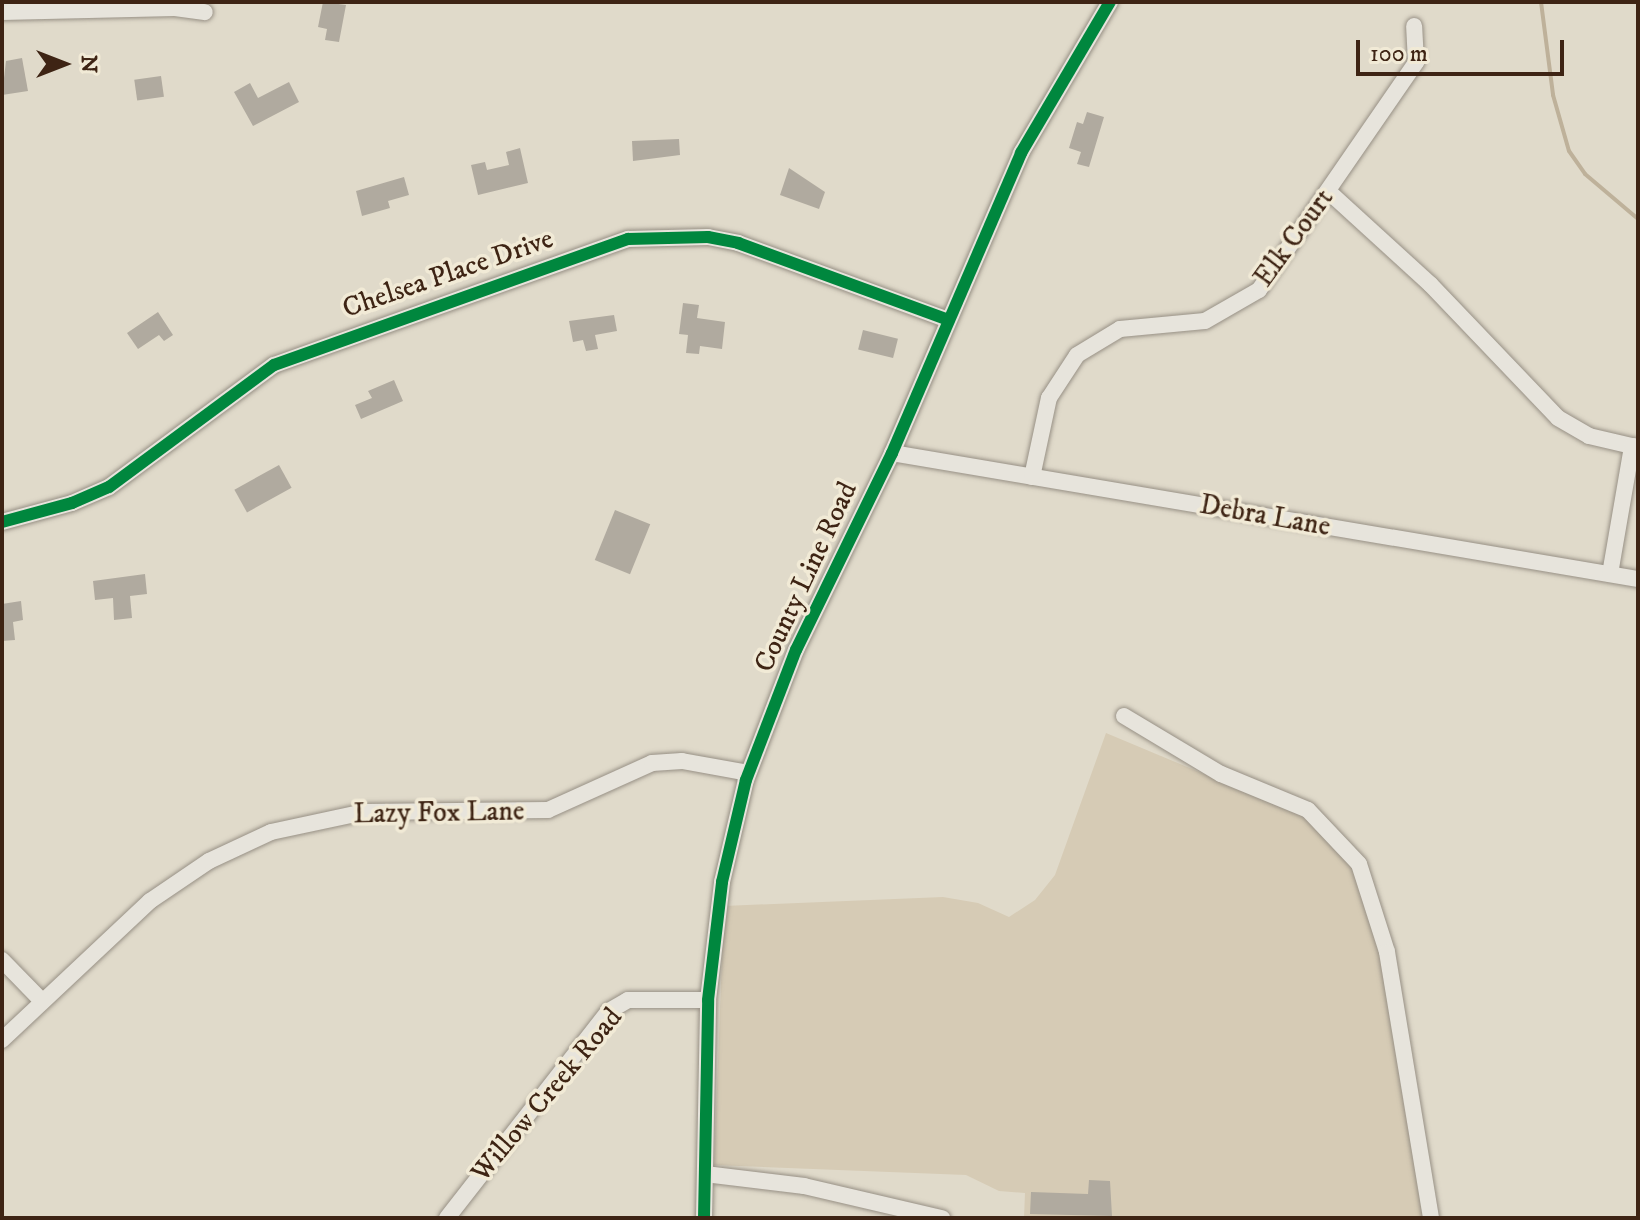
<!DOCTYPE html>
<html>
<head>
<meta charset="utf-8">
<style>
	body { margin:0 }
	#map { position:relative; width:1640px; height:1220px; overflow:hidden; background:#e0daca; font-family:"IM FELL DW Pica",serif }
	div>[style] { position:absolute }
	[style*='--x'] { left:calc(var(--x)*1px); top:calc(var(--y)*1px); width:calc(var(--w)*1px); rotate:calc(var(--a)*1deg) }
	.green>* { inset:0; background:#d6cbb5 }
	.stream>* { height:4px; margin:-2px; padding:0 2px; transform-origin:2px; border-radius:2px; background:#beb19a }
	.building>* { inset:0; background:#b0aa9f; transform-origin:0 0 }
	.roads { filter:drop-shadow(0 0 2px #979085) drop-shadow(0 0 2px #979085) }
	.minor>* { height:16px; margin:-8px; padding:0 8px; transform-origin:8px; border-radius:8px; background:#e7e4dc }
	.cycleway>* { height:12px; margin:-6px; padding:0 6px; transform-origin:6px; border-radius:6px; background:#00873e }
	span { translate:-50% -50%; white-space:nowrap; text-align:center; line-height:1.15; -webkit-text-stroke:7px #f1ead6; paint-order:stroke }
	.street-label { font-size:28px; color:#3e2414 }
	.frame { position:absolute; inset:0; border:4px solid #3e2414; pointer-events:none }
	.north { position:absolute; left:24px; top:24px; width:80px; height:80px; -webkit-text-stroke:6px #f1ead6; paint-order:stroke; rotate:90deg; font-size:22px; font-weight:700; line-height:32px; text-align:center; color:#3e2414 }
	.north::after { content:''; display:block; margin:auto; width:28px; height:36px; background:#3e2414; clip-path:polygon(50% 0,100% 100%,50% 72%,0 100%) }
	.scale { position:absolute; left:1356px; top:40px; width:208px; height:36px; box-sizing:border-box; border:4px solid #3e2414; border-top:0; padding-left:10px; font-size:24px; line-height:28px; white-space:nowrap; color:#3e2414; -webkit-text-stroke:6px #f1ead6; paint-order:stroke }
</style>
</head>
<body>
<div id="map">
	<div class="green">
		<div style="clip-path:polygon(1106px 733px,1309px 818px,1348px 854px,1374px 911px,1423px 1218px,1024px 1218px,1025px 1193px,999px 1191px,966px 1175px,714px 1165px,724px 906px,943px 897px,978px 903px,1009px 917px,1035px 900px,1055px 875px)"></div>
	</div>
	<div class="stream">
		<div style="--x:1541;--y:2;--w:94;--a:82.6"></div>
		<div style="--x:1553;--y:95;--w:58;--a:74.1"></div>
		<div style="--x:1569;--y:151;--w:28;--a:55"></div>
		<div style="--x:1585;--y:174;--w:70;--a:40.3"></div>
	</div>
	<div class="building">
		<div style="clip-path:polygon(323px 2px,346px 5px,339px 42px,325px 40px,327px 29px,318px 27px)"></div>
		<div style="clip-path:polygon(22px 58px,28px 91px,2px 95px,6px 61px)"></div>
		<div style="left:161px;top:76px;width:21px;height:27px;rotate:82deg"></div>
		<div style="clip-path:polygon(289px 82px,299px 102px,253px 126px,234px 92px,250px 83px,258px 98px)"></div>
		<div style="clip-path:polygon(1087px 112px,1104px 117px,1089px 167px,1077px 164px,1081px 152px,1069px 148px,1077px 122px,1083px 124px)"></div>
		<div style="clip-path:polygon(679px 139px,680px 155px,633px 161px,632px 141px)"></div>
		<div style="clip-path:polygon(520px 148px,528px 183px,478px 195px,471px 165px,485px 162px,487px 170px,509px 165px,506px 152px)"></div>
		<div style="clip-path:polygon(789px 168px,825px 192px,819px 209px,780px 195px)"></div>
		<div style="clip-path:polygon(404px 177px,409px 195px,388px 201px,390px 208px,362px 216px,356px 191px)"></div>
		<div style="clip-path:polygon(683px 303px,699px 305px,697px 318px,725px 322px,722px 349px,700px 346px,699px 354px,686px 353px,688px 335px,679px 334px)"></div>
		<div style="clip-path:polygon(158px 312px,173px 335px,164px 341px,159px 335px,138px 349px,127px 333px)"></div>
		<div style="clip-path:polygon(614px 315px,617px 331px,595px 335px,598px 349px,586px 351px,583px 340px,573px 342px,569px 321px)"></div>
		<div style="left:863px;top:330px;width:36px;height:20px;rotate:14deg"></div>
		<div style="clip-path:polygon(394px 380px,403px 401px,361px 419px,355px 405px,372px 398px,368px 391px)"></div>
		<div style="left:279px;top:465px;width:26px;height:51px;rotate:61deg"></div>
		<div style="left:615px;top:510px;width:38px;height:54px;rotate:22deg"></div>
		<div style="clip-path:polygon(145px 574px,147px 594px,130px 596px,132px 618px,114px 620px,113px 598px,95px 600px,93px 581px)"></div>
		<div style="clip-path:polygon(21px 601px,23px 620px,13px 622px,15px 640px,2px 641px,2px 604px)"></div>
		<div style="clip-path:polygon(1089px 1180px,1110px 1181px,1112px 1216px,1030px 1214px,1031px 1192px,1088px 1194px)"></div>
	</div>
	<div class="roads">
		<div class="minor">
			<div style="--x:2;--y:12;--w:173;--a:-1.3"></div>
			<div style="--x:175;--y:8;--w:30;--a:8"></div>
			<div style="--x:1328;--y:191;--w:138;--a:42.4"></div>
			<div style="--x:1430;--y:284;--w:185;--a:46.3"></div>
			<div style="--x:1558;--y:418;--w:36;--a:30"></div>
			<div style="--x:1589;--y:436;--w:44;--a:13.1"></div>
			<div style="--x:892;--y:453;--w:757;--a:9.59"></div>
			<div style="--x:1032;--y:477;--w:81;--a:-77.9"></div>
			<div style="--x:1049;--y:398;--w:51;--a:-56.9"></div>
			<div style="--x:1077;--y:355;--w:50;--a:-31.2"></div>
			<div style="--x:1120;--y:329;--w:85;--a:-5.4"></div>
			<div style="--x:1205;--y:321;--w:62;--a:-29.9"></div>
			<div style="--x:1259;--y:290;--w:277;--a:-55.4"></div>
			<div style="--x:1416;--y:62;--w:36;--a:-93"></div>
			<div style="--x:2;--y:522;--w:73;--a:-15.2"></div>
			<div style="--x:72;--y:503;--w:40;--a:-23.4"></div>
			<div style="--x:109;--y:487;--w:205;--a:-36.5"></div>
			<div style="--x:274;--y:365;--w:376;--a:-19.6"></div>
			<div style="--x:628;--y:239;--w:80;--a:-1.4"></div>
			<div style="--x:708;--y:237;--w:31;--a:11"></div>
			<div style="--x:738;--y:243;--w:221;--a:20.1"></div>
			<div style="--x:1610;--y:574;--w:130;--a:-80.2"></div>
			<div style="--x:1632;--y:446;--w:6;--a:9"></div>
			<div style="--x:1124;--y:716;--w:113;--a:30.9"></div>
			<div style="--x:1221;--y:774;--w:94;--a:22.5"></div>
			<div style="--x:1308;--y:810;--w:74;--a:46.6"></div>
			<div style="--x:1359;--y:864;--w:92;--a:72.3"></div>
			<div style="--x:1387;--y:952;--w:270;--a:80.6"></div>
			<div style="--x:2;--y:960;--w:57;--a:45.7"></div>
			<div style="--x:2;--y:1040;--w:203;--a:-43.2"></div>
			<div style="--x:150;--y:901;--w:71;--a:-34.1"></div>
			<div style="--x:209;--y:861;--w:68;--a:-25.1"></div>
			<div style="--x:271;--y:832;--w:95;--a:-12.1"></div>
			<div style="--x:364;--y:812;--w:184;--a:-0.6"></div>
			<div style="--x:548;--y:810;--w:114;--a:-24.3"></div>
			<div style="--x:652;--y:763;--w:30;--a:-4"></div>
			<div style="--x:682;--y:761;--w:67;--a:10.3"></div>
			<div style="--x:705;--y:1174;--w:100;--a:6.9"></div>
			<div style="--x:804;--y:1186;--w:142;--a:13.1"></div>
			<div style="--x:447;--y:1218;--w:263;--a:-52"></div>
			<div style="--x:609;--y:1011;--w:22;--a:-30"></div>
			<div style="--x:628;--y:1000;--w:80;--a:0"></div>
			<div style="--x:704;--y:1218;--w:218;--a:-88.9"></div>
			<div style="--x:708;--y:1000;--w:119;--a:-83.2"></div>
			<div style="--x:722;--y:882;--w:105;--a:-76.8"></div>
			<div style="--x:746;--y:780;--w:139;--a:-69"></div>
			<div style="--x:796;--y:650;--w:219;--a:-64"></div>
			<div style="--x:892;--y:453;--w:327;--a:-66.7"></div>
			<div style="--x:1021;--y:153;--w:175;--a:-59.5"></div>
		</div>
	</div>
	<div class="cycleway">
		<div style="--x:2;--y:522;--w:73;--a:-15.2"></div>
		<div style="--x:72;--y:503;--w:40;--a:-23.4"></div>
		<div style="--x:109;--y:487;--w:205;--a:-36.5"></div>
		<div style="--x:274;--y:365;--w:376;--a:-19.6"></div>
		<div style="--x:628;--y:239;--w:80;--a:-1.4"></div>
		<div style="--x:708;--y:237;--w:31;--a:11"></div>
		<div style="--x:738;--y:243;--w:221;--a:20.1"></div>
		<div style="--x:704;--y:1218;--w:218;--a:-88.9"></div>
		<div style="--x:708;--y:1000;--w:119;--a:-83.2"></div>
		<div style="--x:722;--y:882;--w:105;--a:-76.8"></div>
		<div style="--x:746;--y:780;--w:139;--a:-69"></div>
		<div style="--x:796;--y:650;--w:219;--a:-64"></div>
		<div style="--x:892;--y:453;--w:327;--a:-66.7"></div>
		<div style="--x:1021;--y:153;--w:175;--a:-59.5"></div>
	</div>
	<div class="street-label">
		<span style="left:1294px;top:238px;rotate:-54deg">Elk Court</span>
		<span style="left:448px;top:274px;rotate:-19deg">Chelsea Place Drive</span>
		<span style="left:1265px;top:516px;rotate:10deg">Debra Lane</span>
		<span style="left:806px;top:577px;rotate:-65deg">County Line Road</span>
		<span style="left:439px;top:813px;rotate:-1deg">Lazy Fox Lane</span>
		<span style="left:547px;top:1095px;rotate:-50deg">Willow Creek Road</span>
	</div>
	<div class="frame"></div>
	<div class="north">N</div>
	<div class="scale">100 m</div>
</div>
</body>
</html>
